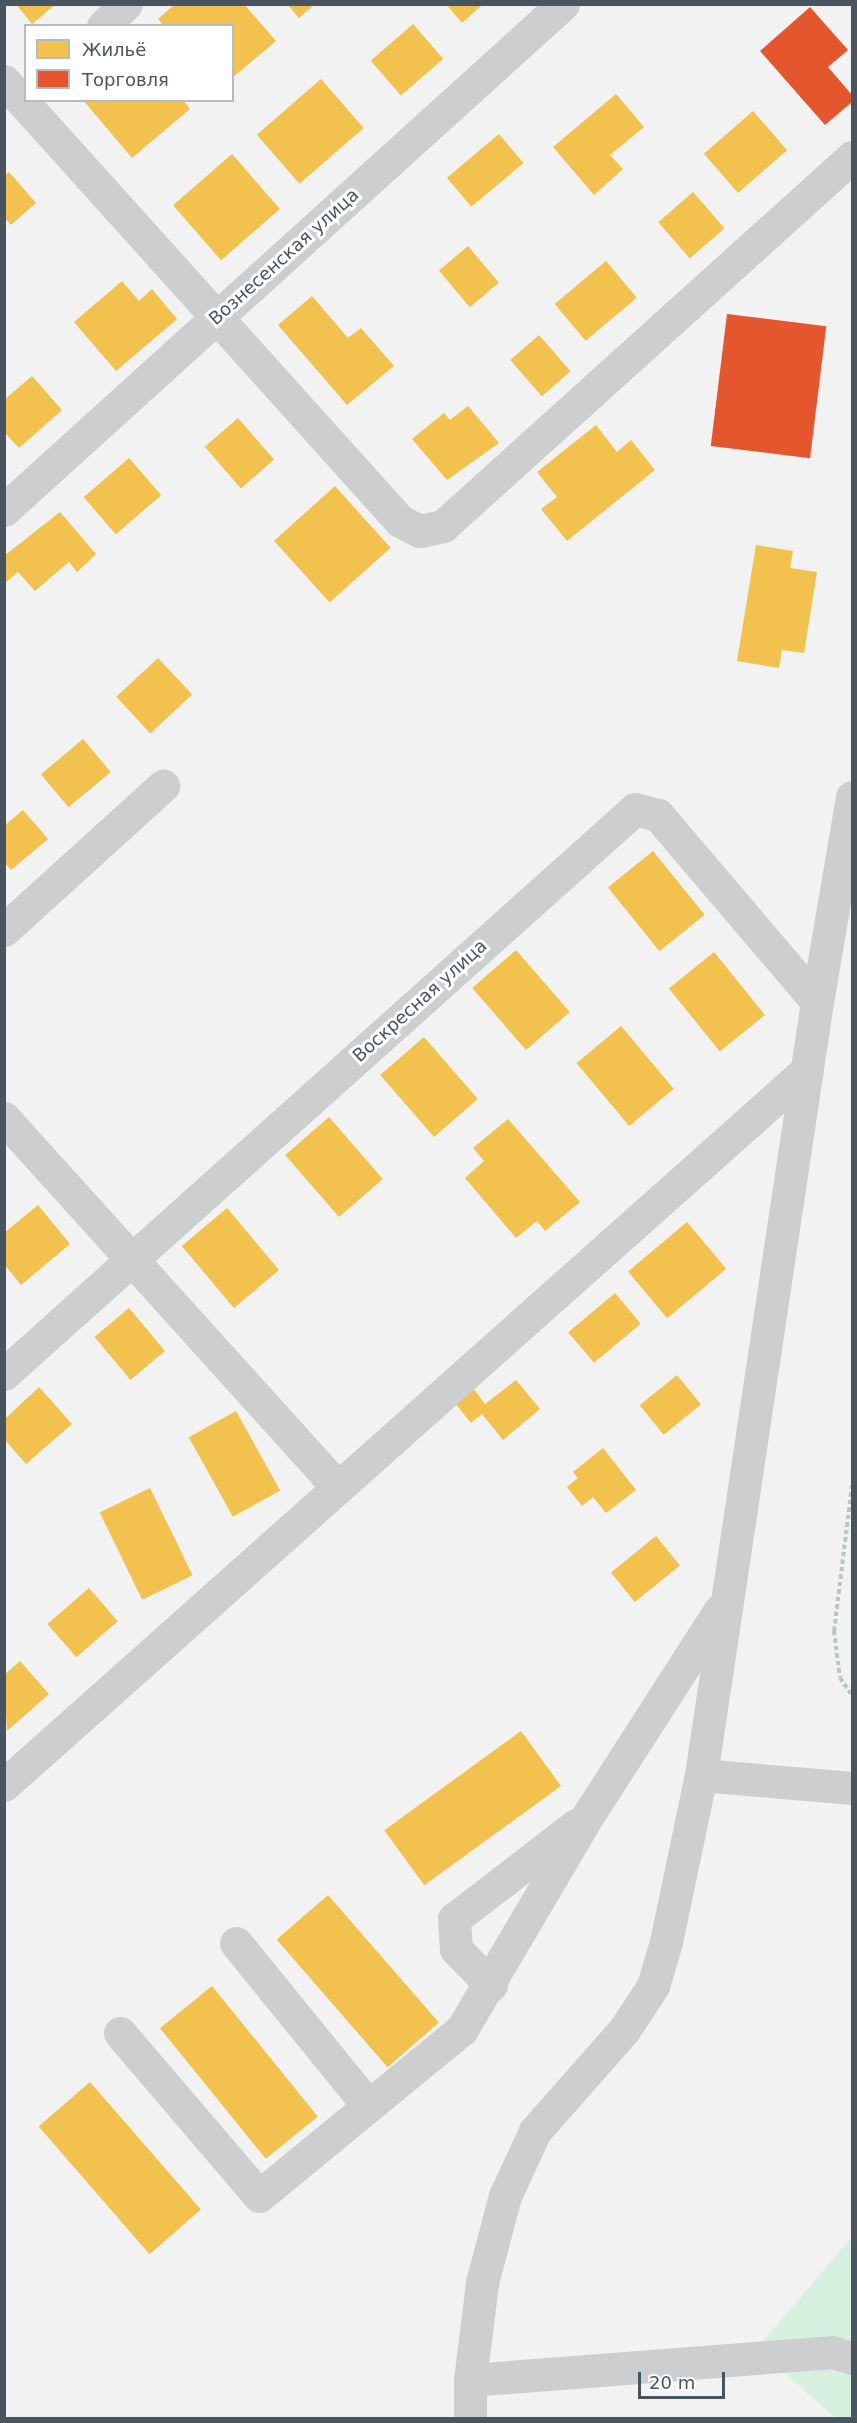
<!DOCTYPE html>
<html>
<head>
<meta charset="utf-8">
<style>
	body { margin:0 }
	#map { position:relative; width:857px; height:2423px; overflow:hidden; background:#f2f2f2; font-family:"DejaVu Sans",sans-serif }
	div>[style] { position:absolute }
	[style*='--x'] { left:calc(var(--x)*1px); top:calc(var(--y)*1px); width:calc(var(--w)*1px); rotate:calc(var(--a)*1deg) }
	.green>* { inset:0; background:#d6f1e0 }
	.homes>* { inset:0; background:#f2c14e; transform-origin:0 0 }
	.shops>* { inset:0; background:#e4572e; transform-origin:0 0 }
	.path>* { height:4px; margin-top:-2px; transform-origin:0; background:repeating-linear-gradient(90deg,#b9c6c2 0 4.5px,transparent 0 7.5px) }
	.minor>* { height:33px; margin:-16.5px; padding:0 16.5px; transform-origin:16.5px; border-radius:16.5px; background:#ccced0 }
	span { translate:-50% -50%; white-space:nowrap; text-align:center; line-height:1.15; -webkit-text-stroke:6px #fff; paint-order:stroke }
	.street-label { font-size:18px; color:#48555f }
	.frame { position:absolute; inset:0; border:6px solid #48555f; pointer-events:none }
	.legend { position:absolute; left:24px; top:24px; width:210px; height:78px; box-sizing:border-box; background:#fff; border:2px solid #b6bbbf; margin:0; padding:8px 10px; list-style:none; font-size:18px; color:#48555f }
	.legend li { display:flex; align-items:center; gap:12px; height:30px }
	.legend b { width:30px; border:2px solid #b6bbbf }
	.scale { position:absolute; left:638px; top:2372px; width:87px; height:27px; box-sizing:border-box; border:3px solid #48555f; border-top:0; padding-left:8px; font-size:18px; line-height:21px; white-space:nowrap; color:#48555f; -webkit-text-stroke:4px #fff; paint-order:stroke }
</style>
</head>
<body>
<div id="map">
	<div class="green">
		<div style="clip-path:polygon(852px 2237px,852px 2418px,835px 2418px,757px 2348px)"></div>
	</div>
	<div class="homes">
		<div style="clip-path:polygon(16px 4px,56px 4px,32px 24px)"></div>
		<div style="clip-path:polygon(175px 4px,244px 4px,276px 41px,232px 78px,232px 26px,164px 26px,158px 19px)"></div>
		<div style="clip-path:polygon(287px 4px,315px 4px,299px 18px)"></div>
		<div style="clip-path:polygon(446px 4px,483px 4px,462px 23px)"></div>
		<div style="left:413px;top:24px;width:46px;height:56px;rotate:49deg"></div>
		<div style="left:321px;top:79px;width:65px;height:85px;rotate:49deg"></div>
		<div style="clip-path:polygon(616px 94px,644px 127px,610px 155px,623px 169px,594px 195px,553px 147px)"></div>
		<div style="clip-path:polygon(83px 100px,183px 100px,190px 109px,132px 158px)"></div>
		<div style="left:753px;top:111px;width:52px;height:65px;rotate:49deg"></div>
		<div style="left:499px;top:134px;width:38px;height:68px;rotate:50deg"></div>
		<div style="left:232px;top:154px;width:73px;height:78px;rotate:49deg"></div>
		<div style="clip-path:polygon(9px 172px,36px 203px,11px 225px,5px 218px,5px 176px)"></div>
		<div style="left:693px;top:192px;width:48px;height:46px;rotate:49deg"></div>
		<div style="left:468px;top:246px;width:48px;height:38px;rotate:50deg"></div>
		<div style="left:606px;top:261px;width:48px;height:67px;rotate:50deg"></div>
		<div style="clip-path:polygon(122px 281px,139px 301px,152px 289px,177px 319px,116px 371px,74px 322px)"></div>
		<div style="clip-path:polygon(312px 296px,348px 338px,361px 328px,394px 366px,347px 405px,278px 325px)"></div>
		<div style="left:539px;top:335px;width:48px;height:38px;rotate:49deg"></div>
		<div style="clip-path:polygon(32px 376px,62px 410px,19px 448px,4px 432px,4px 400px)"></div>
		<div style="clip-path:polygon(468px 406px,499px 443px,447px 480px,412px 439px,444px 413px,450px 420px)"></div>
		<div style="left:238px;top:418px;width:55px;height:44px;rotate:49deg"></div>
		<div style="clip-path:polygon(596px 425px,617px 452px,631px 440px,655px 470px,567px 541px,541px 509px,557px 497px,537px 472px)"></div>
		<div style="left:129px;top:458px;width:49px;height:60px;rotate:49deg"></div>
		<div style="left:335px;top:486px;width:83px;height:82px;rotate:48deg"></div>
		<div style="clip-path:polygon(60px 512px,96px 554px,77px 572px,69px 562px,35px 591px,18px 572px,4px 584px,4px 556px)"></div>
		<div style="clip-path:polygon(756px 545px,793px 551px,790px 568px,817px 572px,804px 653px,782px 650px,779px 668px,737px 661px)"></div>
		<div style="left:158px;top:658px;width:50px;height:57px;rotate:47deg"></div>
		<div style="left:83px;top:739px;width:43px;height:55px;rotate:50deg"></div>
		<div style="clip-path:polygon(23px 810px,48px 839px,11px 870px,4px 862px,4px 826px)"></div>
		<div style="left:653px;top:851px;width:82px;height:58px;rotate:51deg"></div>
		<div style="left:516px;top:950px;width:82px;height:58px;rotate:49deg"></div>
		<div style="left:714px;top:952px;width:81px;height:58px;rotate:51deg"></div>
		<div style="left:621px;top:1026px;width:82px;height:58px;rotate:50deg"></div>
		<div style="left:424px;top:1037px;width:82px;height:58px;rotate:49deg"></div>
		<div style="left:329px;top:1117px;width:82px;height:58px;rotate:49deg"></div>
		<div style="clip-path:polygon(508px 1119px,580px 1202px,545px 1231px,537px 1221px,516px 1238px,465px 1178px,484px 1161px,473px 1148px)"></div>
		<div style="clip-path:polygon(38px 1205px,70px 1244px,21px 1285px,4px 1264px,4px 1233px)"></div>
		<div style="left:227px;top:1208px;width:81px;height:59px;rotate:50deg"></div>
		<div style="left:687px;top:1222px;width:61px;height:77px;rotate:50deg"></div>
		<div style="left:615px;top:1293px;width:40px;height:61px;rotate:50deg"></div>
		<div style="left:129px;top:1308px;width:56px;height:45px;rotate:50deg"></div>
		<div style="left:677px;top:1375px;width:38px;height:48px;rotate:51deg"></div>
		<div style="clip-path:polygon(516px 1380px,540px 1409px,503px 1440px,482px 1414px,471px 1423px,455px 1403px,473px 1388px,485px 1404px)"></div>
		<div style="clip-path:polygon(39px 1387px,72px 1424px,26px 1464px,5px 1440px,5px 1419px)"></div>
		<div style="left:236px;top:1411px;width:91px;height:54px;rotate:61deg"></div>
		<div style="clip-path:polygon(603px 1448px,636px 1490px,606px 1513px,593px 1497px,582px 1506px,567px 1487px,578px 1478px,573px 1472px)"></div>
		<div style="left:150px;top:1488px;width:97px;height:56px;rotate:64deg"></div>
		<div style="left:656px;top:1536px;width:38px;height:58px;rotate:51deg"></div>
		<div style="left:89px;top:1588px;width:44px;height:55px;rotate:49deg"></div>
		<div style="clip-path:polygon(20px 1661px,49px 1694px,7px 1731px,4px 1675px)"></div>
		<div style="left:521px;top:1731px;width:68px;height:169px;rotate:54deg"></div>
		<div style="left:328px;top:1895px;width:169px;height:68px;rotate:49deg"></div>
		<div style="left:212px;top:1986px;width:168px;height:67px;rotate:51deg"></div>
		<div style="left:90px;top:2082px;width:169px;height:68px;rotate:49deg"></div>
	</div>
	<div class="shops">
		<div style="clip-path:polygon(810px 7px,848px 50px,828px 67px,852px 95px,852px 102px,825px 125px,760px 51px)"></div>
		<div style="left:727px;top:314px;width:100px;height:133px;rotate:7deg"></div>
	</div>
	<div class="path">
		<div style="--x:852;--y:1485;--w:147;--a:97"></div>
		<div style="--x:834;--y:1631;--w:47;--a:82.7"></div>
		<div style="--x:840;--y:1678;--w:21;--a:55"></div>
	</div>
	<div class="minor">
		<div style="--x:103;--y:26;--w:32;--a:-44"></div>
		<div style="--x:4;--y:81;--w:592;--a:48.01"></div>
		<div style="--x:400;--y:521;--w:22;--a:27"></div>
		<div style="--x:420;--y:531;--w:24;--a:-12"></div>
		<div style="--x:443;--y:526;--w:551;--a:-42.06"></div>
		<div style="--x:4;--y:510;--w:754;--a:-42.15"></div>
		<div style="--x:4;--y:930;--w:215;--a:-42.2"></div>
		<div style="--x:4;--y:1118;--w:496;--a:47.9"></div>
		<div style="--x:4;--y:1374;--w:847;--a:-41.84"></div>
		<div style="--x:635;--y:809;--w:24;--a:15"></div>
		<div style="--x:658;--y:815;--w:245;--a:49.6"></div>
		<div style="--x:701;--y:1775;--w:152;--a:4.9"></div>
		<div style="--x:4;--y:1785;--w:1075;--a:-41.68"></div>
		<div style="--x:236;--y:1943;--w:208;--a:50.9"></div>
		<div style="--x:491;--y:1985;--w:50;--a:-134.2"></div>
		<div style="--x:456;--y:1949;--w:30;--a:-94"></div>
		<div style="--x:454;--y:1919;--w:154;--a:-37.6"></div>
		<div style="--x:120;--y:2033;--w:214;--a:49.5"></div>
		<div style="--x:259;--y:2196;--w:263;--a:-39.4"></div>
		<div style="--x:462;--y:2029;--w:246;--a:-59.5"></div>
		<div style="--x:587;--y:1817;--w:246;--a:-57.3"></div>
		<div style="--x:470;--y:2380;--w:363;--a:-4.4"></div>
		<div style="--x:832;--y:2352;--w:21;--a:17"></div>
		<div style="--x:470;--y:2418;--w:38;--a:-90"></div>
		<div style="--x:470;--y:2380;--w:98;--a:-82.9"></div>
		<div style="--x:482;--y:2283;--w:90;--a:-75.2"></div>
		<div style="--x:505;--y:2196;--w:72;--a:-65.2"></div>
		<div style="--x:535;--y:2131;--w:135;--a:-48.6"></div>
		<div style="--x:624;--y:2030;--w:53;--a:-56.6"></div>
		<div style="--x:653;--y:1986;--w:46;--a:-73.5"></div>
		<div style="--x:666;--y:1942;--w:171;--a:-78.2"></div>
		<div style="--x:701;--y:1775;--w:782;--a:-81.47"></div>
		<div style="--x:817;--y:1002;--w:208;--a:-80.3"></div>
	</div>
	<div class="street-label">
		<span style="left:284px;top:257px;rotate:-42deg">Вознесенская улица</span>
		<span style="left:420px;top:1001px;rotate:-42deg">Воскресная улица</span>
	</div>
	<div class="frame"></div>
	<ul class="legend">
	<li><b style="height:16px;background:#f2c14e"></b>Жильё</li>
	<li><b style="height:16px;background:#e4572e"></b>Торговля</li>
	</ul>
	<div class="scale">20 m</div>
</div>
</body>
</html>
